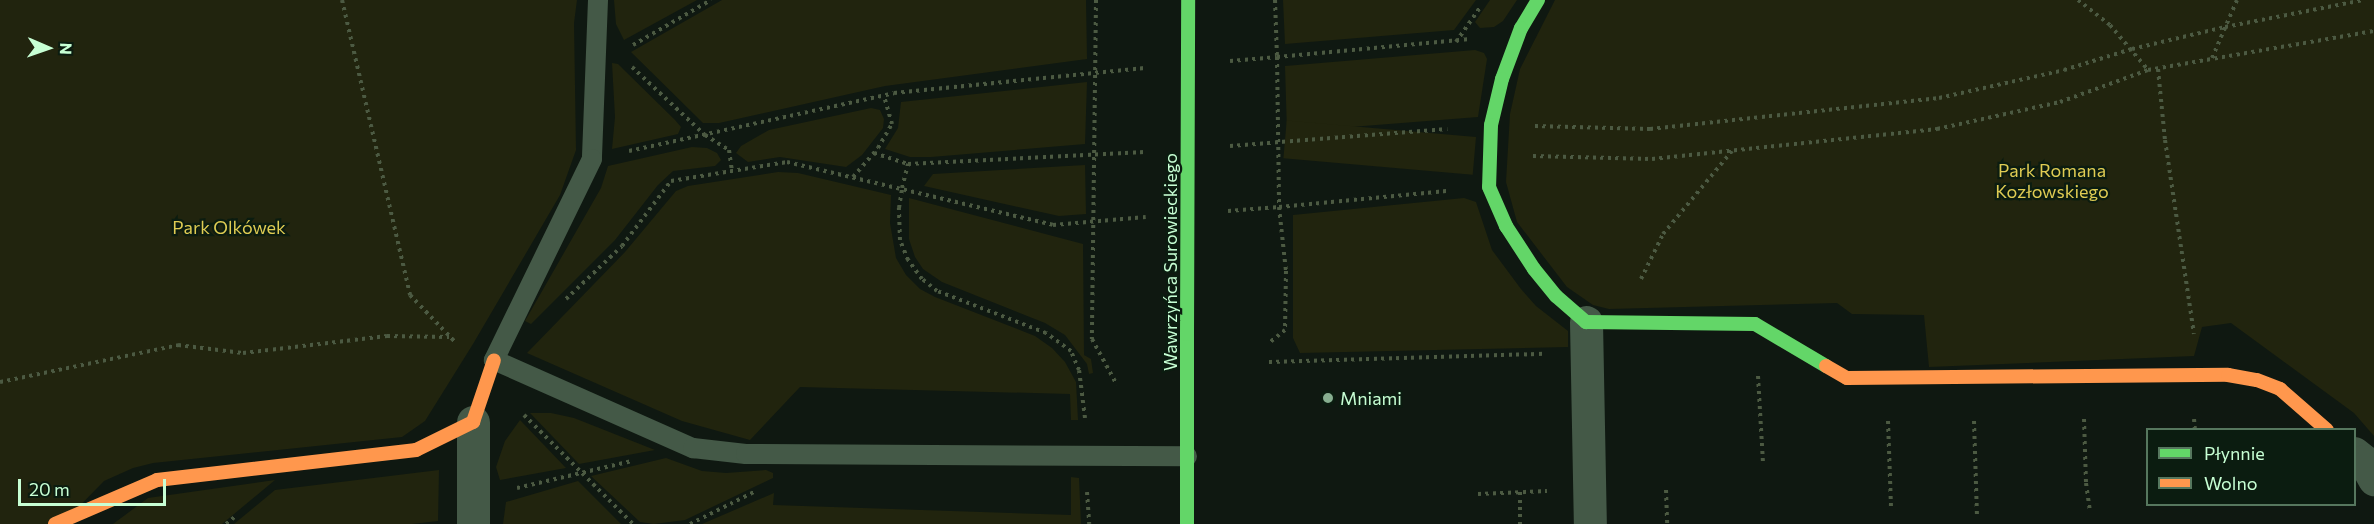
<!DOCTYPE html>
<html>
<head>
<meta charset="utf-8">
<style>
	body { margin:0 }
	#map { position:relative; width:2374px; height:524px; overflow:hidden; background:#0f1811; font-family:Commissioner,sans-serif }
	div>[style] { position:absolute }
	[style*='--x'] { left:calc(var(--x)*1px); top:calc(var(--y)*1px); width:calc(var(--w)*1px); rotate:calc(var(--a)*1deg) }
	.green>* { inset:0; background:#21240e; transform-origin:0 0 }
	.path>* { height:4px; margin-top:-2px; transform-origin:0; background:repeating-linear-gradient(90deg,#4c5a42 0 3px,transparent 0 7.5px) }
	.lane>* { height:20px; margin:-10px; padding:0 10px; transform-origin:10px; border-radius:10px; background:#445947 }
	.street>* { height:33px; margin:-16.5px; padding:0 16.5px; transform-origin:16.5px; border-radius:16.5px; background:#445947 }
	.fast>* { height:14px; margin:-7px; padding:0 7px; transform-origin:7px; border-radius:7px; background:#63d668 }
	.slow>* { height:14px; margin:-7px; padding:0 7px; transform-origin:7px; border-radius:7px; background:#ff974d }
	.fast-bridge>* { height:14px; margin:-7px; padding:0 7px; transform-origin:7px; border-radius:7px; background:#63d668 }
	.dots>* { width:16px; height:16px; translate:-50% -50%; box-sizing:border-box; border:3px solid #0b1c10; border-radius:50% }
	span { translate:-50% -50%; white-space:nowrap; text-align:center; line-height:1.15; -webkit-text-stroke:4.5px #0b1c10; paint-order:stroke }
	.park-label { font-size:18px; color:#dfcc53 }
	.street-label { font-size:18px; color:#c7ffd4 }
	.poi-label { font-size:18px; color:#c7ffd4 }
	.left { translate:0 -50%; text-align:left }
	.legend { position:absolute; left:2146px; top:428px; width:210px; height:78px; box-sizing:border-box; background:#0b1c10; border:2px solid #56775e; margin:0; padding:8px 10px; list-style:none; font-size:18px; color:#c7ffd4 }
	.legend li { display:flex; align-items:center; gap:12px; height:30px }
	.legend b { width:30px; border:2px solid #56775e }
	.north { position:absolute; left:18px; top:18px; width:60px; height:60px; -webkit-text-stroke:4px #0b1c10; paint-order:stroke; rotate:92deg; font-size:16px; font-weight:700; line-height:24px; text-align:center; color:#c7ffd4 }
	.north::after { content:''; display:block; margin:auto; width:21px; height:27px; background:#c7ffd4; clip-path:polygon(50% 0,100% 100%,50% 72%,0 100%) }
	.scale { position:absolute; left:18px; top:479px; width:148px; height:27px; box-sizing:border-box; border:3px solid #c7ffd4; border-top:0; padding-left:8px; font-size:18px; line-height:21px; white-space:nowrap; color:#c7ffd4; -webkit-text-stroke:4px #0b1c10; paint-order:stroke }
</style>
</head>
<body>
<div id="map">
	<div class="green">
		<div style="clip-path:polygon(0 0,577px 0,574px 23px,576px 150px,560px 195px,473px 344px,425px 421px,402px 437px,153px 463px,133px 468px,104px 481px,62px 524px,0 524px)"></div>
		<div style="clip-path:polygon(614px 0,697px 0,624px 40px,616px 24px)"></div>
		<div style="clip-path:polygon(722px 0,1086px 0,1087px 59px,885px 86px,719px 123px,703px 123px,631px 52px)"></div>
		<div style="clip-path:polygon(1283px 0,1476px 0,1454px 30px,1285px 44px)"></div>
		<div style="clip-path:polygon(1490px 0,1517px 0,1503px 21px,1494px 27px,1480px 28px,1475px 22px)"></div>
		<div style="clip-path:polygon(1555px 0,2374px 0,2374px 436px,2354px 413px,2231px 323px,2202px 327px,2194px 356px,1929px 367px,1924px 315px,1852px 314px,1837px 303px,1609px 309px,1593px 305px,1567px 287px,1517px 222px,1506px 182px,1510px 114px,1520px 69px)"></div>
		<div style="clip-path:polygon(1475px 50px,1484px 53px,1487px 59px,1478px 117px,1287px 132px,1285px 66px)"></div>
		<div style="clip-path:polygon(612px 63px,618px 64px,675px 120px,681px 127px,678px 134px,612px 149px,615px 117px)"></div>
		<div style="clip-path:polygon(1087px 82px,1085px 144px,931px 157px,910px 157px,885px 149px,898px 128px,901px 102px)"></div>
		<div style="clip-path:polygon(871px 108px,880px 110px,884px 119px,883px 128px,862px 155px,846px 167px,780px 157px,748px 162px,736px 153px,741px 146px,769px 130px)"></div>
		<div style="left:1476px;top:137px;width:38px;height:190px;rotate:95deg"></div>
		<div style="clip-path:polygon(692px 147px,707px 148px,717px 153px,721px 160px,715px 166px,673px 171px,658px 185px,615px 240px,531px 324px,525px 321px,601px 188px,608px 166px)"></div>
		<div style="clip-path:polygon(1085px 165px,1086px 214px,1059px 216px,924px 186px,933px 174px)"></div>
		<div style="clip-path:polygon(778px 172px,798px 173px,891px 195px,890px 223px,896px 258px,906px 275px,920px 289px,935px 297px,1035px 336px,1052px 348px,1065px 362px,1076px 382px,1078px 420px,1071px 420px,1070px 394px,800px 387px,750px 440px,682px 421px,527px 353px,625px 252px,676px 191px,688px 186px)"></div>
		<div style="clip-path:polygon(909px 198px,1083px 244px,1084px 355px,1091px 359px,1093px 373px,1089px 374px,1087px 364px,1065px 335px,1045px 323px,942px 282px,923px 269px,915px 257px,909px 239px)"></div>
		<div style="clip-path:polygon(1464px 198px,1476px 202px,1492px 250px,1521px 289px,1536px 306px,1568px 331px,1568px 347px,1300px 353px,1293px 338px,1293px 215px)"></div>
		<div style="clip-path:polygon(530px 413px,551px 413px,574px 418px,655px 450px,579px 464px)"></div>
		<div style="clip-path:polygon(520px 420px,566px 468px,500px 480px,496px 467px,505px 441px)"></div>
		<div style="clip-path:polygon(666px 458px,702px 471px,726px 473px,766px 470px,773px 473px,773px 478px,685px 520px,654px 524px,640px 522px,591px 476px)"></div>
		<div style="clip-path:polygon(439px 470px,438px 521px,412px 524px,234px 524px,275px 490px)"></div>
		<div style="clip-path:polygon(1071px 477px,1079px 478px,1081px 524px,702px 524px,774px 493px,773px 505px,1071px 515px)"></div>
		<div style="clip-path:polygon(275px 480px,222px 524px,113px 524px,148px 498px)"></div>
		<div style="clip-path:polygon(578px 481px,621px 524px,503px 524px,506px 502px)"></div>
	</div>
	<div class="path">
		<div style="--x:342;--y:0;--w:303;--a:77"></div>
		<div style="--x:410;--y:295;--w:65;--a:46.2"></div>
		<div style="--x:1096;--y:0;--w:339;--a:90.7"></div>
		<div style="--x:1092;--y:339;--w:52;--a:61.5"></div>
		<div style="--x:1275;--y:0;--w:57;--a:88"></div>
		<div style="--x:1277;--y:57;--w:194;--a:-5.3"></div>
		<div style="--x:2078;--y:0;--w:41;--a:38"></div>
		<div style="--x:2110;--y:25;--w:59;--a:49.8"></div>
		<div style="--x:1456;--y:42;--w:44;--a:-55.2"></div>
		<div style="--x:633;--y:45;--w:90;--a:-30"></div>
		<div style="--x:2212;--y:58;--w:63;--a:-66.7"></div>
		<div style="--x:1230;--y:61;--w:47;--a:-4.9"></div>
		<div style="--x:1277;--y:57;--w:150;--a:89.2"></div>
		<div style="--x:1279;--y:207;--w:168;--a:-5.5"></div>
		<div style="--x:632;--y:67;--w:100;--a:43"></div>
		<div style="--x:705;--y:135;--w:28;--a:32"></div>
		<div style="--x:729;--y:150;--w:21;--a:82"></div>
		<div style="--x:2158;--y:69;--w:71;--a:84.4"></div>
		<div style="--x:2165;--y:140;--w:196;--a:81.5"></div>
		<div style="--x:1535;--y:126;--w:115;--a:1.5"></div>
		<div style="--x:1650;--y:129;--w:291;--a:-6.1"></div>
		<div style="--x:1939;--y:98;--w:128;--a:-12.6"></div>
		<div style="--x:2064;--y:70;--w:71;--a:-17.2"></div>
		<div style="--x:2132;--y:49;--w:96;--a:-13.3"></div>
		<div style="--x:2225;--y:27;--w:142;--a:-11"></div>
		<div style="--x:1230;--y:146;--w:218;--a:-4.5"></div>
		<div style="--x:629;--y:151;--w:271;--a:-12.3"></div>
		<div style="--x:894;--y:93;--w:252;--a:-5.7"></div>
		<div style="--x:874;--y:153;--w:36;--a:18"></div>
		<div style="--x:1533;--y:156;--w:119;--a:1.4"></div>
		<div style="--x:1652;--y:159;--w:287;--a:-6"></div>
		<div style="--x:1937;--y:129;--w:126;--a:-12.4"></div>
		<div style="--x:2060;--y:102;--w:94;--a:-20"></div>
		<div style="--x:2148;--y:70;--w:229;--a:-9.8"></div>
		<div style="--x:853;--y:177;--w:38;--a:-49"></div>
		<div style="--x:878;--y:148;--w:28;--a:-60"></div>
		<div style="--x:892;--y:124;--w:29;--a:-106"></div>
		<div style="--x:1228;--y:211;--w:51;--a:-4.5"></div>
		<div style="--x:1279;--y:207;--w:64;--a:83.8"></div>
		<div style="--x:1286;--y:271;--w:59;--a:91"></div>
		<div style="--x:1285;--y:330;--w:21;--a:141"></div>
		<div style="--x:1641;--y:279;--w:50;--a:-63.9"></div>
		<div style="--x:1663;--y:234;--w:108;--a:-50.3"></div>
		<div style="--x:566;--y:299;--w:77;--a:-43.4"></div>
		<div style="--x:622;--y:246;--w:81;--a:-53"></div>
		<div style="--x:671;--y:181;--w:118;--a:-9.3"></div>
		<div style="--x:787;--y:162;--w:273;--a:13.3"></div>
		<div style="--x:1053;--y:225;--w:93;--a:-4.9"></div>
		<div style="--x:1269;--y:362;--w:275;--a:-1.7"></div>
		<div style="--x:1758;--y:376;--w:86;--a:86.7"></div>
		<div style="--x:0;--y:382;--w:182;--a:-11.7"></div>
		<div style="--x:178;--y:345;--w:65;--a:7"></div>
		<div style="--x:243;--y:353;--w:145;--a:-6.7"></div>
		<div style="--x:387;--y:336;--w:62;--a:0.9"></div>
		<div style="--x:524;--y:415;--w:154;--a:45"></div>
		<div style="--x:1085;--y:418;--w:48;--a:-97.1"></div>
		<div style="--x:1079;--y:370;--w:21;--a:-113"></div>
		<div style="--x:1071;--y:351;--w:31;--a:-144"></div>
		<div style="--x:1046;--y:333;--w:117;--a:-158.9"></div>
		<div style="--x:937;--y:291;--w:19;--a:-141"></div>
		<div style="--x:922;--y:279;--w:24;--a:-126"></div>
		<div style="--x:908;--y:260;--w:22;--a:-112"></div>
		<div style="--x:900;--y:240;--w:32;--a:-92"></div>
		<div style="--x:899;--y:208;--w:20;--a:-81"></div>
		<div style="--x:902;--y:188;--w:25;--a:-76"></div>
		<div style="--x:908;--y:164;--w:237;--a:-2.9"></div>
		<div style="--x:2084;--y:419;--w:64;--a:88.2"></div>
		<div style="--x:2086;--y:483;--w:28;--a:82"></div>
		<div style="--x:2194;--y:419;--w:11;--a:85"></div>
		<div style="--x:1888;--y:421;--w:86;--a:88"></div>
		<div style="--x:1974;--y:421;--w:95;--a:88.2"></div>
		<div style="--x:517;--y:488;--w:118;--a:-13.2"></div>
		<div style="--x:1666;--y:490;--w:34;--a:88"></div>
		<div style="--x:1087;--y:492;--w:32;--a:86"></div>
		<div style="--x:1520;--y:492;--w:32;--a:90"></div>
		<div style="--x:1478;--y:494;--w:69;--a:-2.5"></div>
		<div style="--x:226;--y:524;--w:13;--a:-39"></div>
		<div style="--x:690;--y:524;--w:72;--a:-26.6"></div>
	</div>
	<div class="lane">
		<div style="--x:598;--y:0;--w:159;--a:92.2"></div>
		<div style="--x:592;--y:159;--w:224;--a:116"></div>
		<div style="--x:494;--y:360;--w:218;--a:23.9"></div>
		<div style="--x:693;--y:448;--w:53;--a:6.5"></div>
		<div style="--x:746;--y:454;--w:441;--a:0.3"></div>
	</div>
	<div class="street">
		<div style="--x:1586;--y:322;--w:202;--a:88.9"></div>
		<div style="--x:473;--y:422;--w:102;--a:90"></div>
		<div style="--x:2354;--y:453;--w:13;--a:39"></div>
		<div style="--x:2364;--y:461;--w:21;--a:61"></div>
	</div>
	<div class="fast">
		<div style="--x:1538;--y:0;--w:33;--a:121"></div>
		<div style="--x:1521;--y:28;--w:54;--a:110.4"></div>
		<div style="--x:1502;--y:79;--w:47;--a:103.4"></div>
		<div style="--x:1491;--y:125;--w:62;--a:91.8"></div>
		<div style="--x:1489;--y:187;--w:43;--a:66.4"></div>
		<div style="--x:1506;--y:226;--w:51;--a:56.9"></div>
		<div style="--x:1534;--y:269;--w:35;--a:51"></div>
		<div style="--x:1556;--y:296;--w:40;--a:41"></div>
		<div style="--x:1586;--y:322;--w:169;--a:0.7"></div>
		<div style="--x:1755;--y:324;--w:82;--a:30.6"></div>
		<div style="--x:1187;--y:334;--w:190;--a:90"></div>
	</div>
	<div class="slow">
		<div style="--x:1826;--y:366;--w:24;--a:30"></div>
		<div style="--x:1847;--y:378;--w:381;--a:-0.5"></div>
		<div style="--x:2228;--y:375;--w:29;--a:10"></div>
		<div style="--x:2257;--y:380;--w:25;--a:21"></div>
		<div style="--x:2280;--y:389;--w:62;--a:41.1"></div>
		<div style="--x:55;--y:524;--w:111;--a:-23.3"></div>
		<div style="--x:157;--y:480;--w:261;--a:-6.6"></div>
		<div style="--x:416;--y:450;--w:64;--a:-26.2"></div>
		<div style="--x:473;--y:422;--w:65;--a:-71.3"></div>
	</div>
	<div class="fast-bridge">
		<div style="--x:1187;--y:334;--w:334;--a:-89.8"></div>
	</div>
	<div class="dots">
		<div style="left:1328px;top:398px;background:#87ae90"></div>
	</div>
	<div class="park-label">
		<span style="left:2052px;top:181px">Park Romana<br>Kozłowskiego</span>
		<span style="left:229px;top:227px">Park Olkówek</span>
	</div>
	<div class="street-label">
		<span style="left:1170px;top:262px;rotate:-90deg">Wawrzyńca Surowieckiego</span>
	</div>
	<div class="poi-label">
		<span class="left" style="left:1340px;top:398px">Mniami</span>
	</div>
	<ul class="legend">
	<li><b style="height:8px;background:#63d668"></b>Płynnie</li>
	<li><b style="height:8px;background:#ff974d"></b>Wolno</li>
	</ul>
	<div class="north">N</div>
	<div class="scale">20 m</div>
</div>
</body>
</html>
